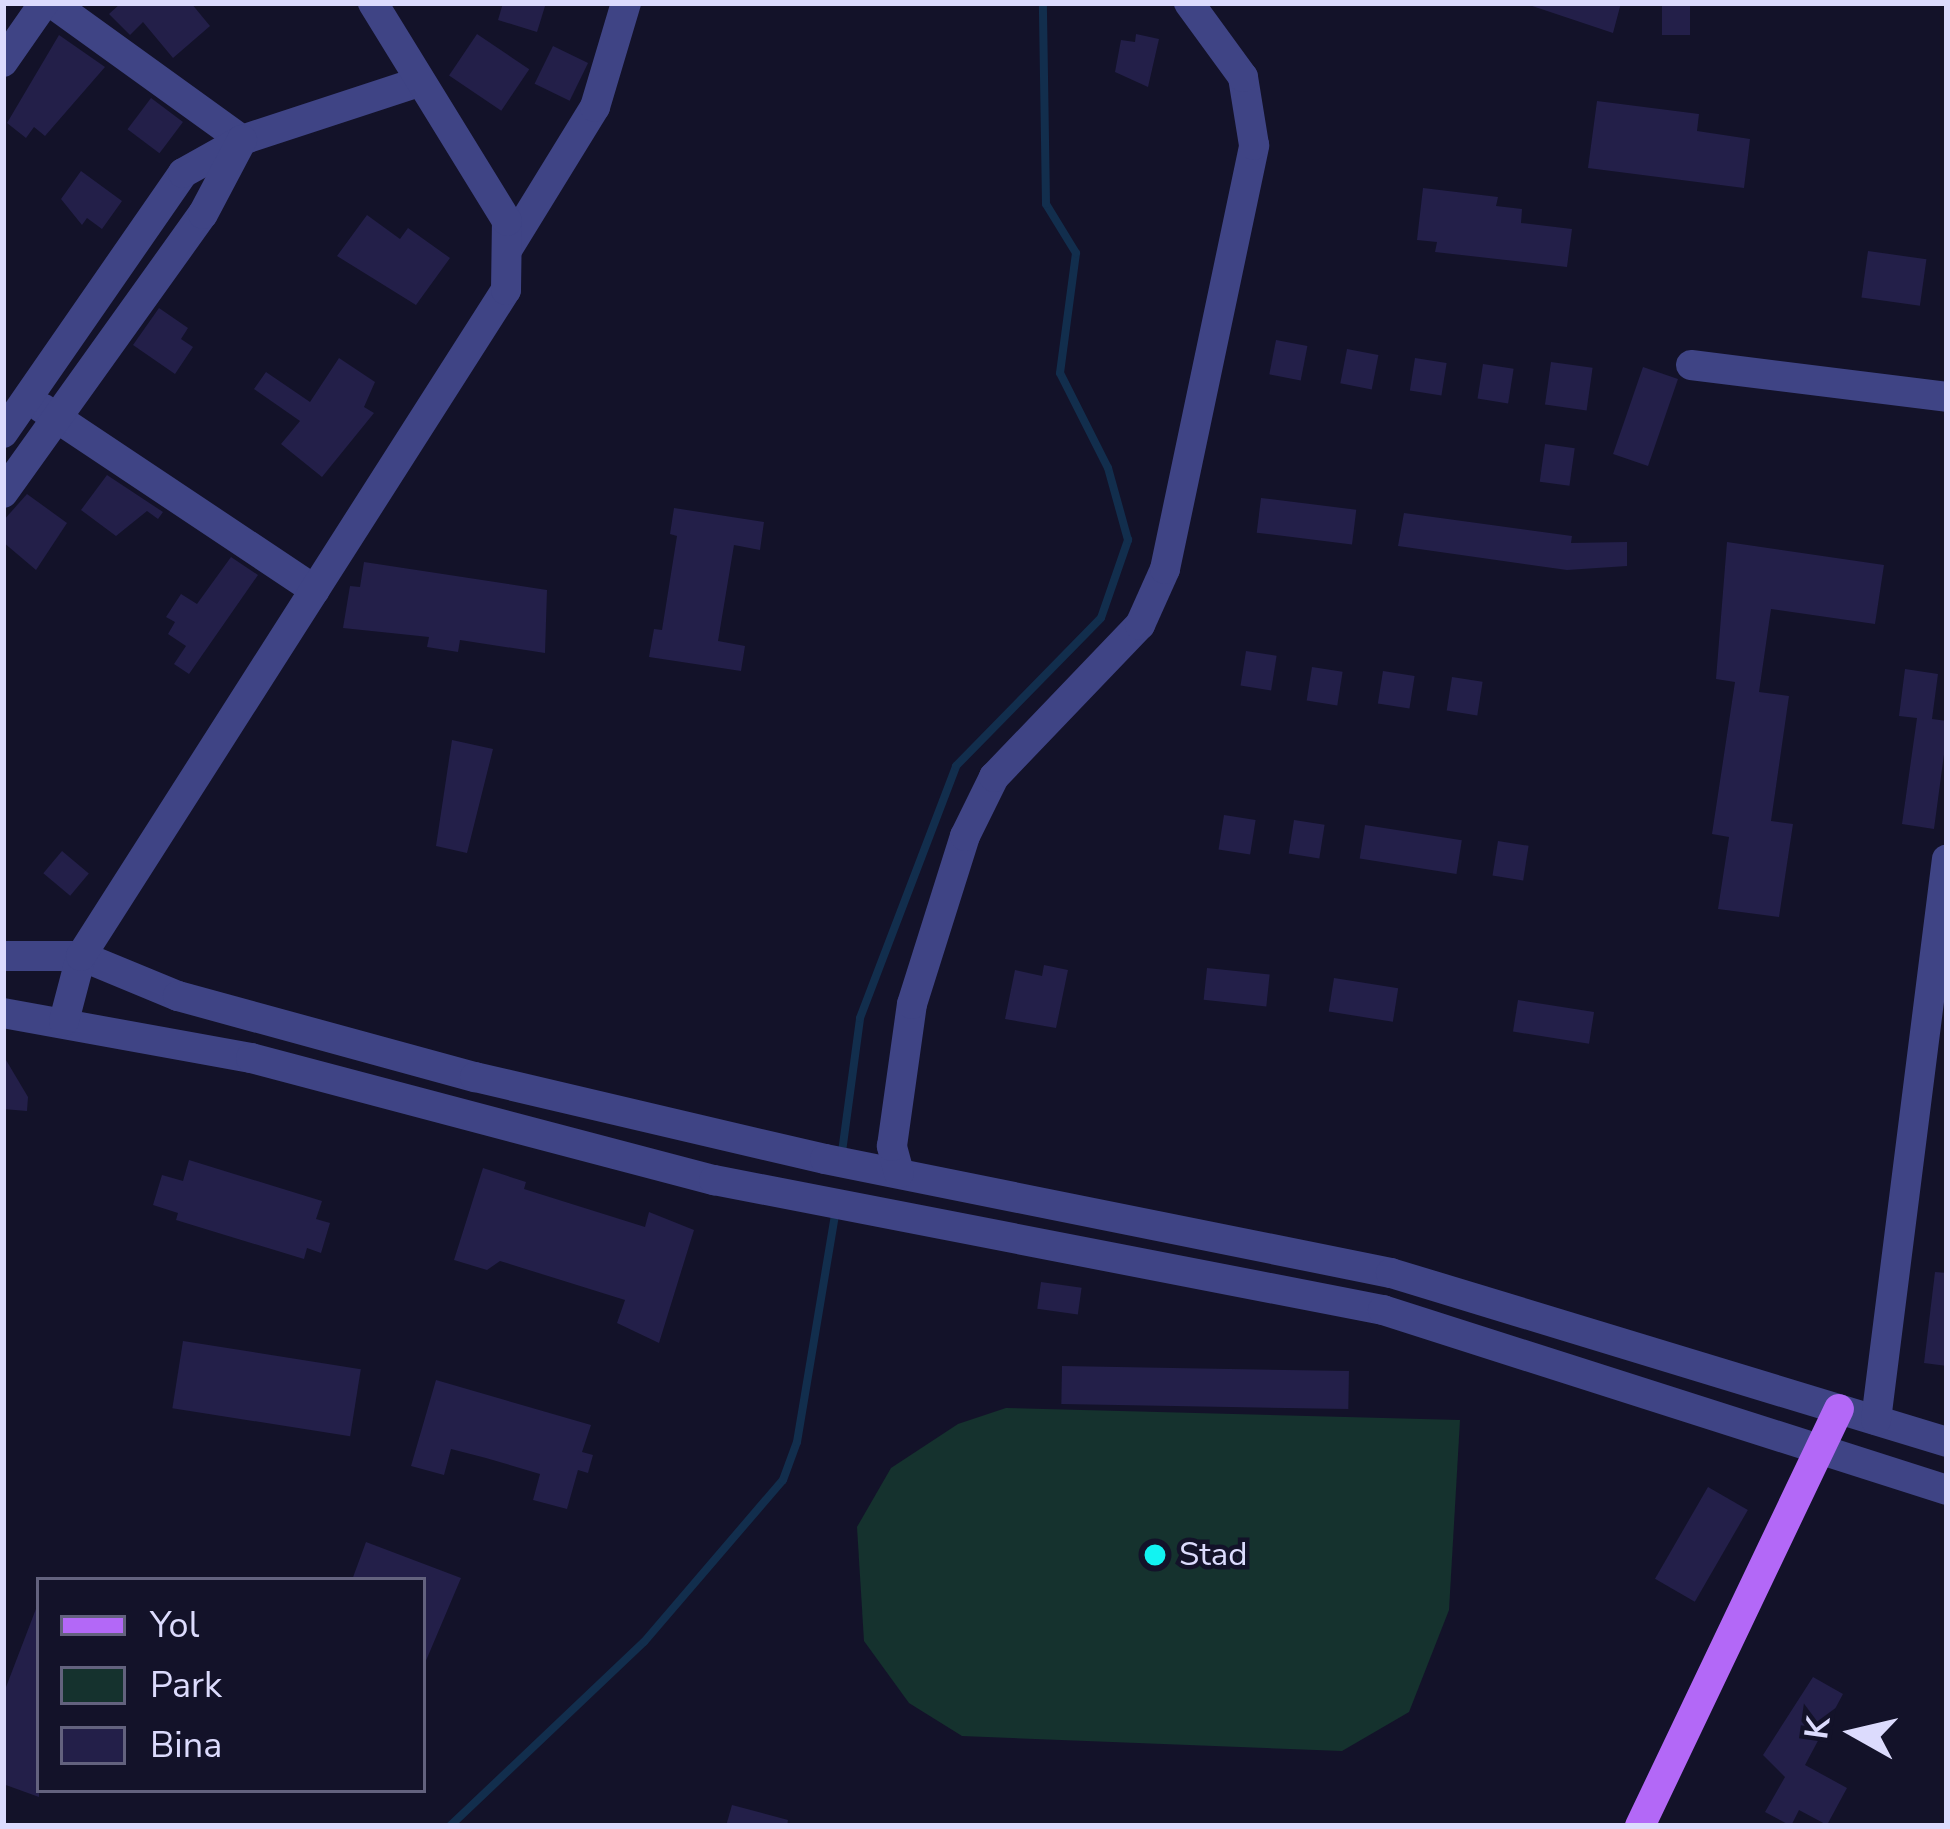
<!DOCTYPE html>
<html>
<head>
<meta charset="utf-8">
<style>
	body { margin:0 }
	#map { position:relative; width:1950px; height:1829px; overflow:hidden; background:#131229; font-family:"Nunito Sans",sans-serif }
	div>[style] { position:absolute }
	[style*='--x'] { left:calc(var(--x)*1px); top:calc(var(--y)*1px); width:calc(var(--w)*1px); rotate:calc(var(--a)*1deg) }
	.green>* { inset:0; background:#15322e }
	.stream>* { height:8px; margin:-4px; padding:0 4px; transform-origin:4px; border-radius:4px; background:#122e4d }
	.building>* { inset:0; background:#231f49; transform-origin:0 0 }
	.minor>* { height:30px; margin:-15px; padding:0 15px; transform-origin:15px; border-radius:15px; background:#3f4485 }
	.major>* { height:30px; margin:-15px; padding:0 15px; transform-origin:15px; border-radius:15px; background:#b368f7 }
	.dots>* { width:33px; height:33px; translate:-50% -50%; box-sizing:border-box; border:6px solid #131229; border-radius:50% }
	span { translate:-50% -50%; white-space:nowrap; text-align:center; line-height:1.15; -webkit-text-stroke:9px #131229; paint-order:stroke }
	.poi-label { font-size:33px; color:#dcdbfd }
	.left { translate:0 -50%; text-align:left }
	.frame { position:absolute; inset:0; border:6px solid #dcdbfd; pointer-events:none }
	.legend { position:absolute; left:36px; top:1577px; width:390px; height:216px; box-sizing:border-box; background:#131229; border:3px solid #63627e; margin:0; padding:15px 21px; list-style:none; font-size:36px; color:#dcdbfd }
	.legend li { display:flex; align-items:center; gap:24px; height:60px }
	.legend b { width:60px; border:3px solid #63627e }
	.north { position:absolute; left:1794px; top:1673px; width:120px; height:120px; -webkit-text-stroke:9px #131229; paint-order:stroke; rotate:278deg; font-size:33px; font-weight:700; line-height:48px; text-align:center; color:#dcdbfd }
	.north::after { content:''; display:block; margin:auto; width:42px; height:54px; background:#dcdbfd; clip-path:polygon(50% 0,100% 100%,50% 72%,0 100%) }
</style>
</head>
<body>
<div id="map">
	<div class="green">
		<div style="clip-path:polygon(1006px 1408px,1460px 1420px,1449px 1610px,1409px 1712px,1342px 1751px,962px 1736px,909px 1703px,864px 1641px,857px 1527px,891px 1468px,958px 1424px)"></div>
	</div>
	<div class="stream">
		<div style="--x:842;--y:1152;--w:135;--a:-82.3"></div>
		<div style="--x:860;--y:1018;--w:270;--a:-69.1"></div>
		<div style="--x:956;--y:766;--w:207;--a:-45.6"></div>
		<div style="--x:1101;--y:618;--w:83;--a:-70.9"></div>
		<div style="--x:1128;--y:540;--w:75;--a:-105.5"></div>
		<div style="--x:1108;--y:468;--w:106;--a:-116.8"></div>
		<div style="--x:1060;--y:373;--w:121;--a:-82.4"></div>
		<div style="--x:1076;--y:253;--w:57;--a:-121.5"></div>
		<div style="--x:1046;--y:204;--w:201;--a:-90.9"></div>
		<div style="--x:450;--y:1826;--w:267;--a:-43.5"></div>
		<div style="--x:644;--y:1642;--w:213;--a:-49.4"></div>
		<div style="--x:783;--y:1480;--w:40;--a:-69.8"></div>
		<div style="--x:797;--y:1442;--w:236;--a:-80.5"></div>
	</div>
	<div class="building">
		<div style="clip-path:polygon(121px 3px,191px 3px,210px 26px,173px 58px,143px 22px,130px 35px,109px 14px)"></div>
		<div style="clip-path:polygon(503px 3px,546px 3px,537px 32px,498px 20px)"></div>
		<div style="clip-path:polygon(1523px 3px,1621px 3px,1613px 33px)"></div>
		<div style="left:1662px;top:3px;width:28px;height:32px"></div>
		<div style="left:477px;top:34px;width:63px;height:50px;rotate:34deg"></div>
		<div style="clip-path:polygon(1136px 34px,1159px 39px,1148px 87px,1115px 72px,1121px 40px,1135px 42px)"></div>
		<div style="clip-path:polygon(59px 35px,105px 67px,45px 136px,34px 127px,26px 138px,7px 123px)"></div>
		<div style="left:553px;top:46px;width:39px;height:42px;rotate:26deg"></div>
		<div style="left:151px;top:98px;width:40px;height:39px;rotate:37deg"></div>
		<div style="clip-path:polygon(1597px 101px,1699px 114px,1697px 131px,1750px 139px,1744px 188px,1588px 168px)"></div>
		<div style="clip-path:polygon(81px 171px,122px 201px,102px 229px,87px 218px,82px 225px,61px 199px)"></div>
		<div style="clip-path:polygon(1423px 188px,1498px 197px,1496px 206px,1522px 209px,1521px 223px,1572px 229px,1567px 267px,1435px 252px,1437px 242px,1417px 240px)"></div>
		<div style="clip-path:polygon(367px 215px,400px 239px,408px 228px,450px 258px,416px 305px,337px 256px)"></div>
		<div style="left:1868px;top:251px;width:59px;height:47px;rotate:8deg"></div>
		<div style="clip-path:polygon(159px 308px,188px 328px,181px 339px,193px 347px,175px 374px,133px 345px)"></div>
		<div style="left:1276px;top:340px;width:32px;height:35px;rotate:11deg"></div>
		<div style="left:1347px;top:349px;width:32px;height:35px;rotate:11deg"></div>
		<div style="clip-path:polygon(339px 358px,375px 382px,364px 407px,374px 413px,322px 477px,281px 444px,300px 421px,254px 389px,266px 372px,310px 402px)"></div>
		<div style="left:1415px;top:358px;width:32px;height:33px;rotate:9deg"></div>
		<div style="left:1551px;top:362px;width:42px;height:43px;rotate:8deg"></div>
		<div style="left:1483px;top:364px;width:31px;height:35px;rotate:9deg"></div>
		<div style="left:1643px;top:367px;width:37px;height:92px;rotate:19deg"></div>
		<div style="left:1545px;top:444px;width:30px;height:38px;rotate:8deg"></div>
		<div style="clip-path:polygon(107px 475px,163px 512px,158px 519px,147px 511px,116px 536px,81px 510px)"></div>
		<div style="clip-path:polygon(27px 494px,67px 523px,36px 570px,3px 542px,3px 521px)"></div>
		<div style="left:1261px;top:498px;width:96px;height:35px;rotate:7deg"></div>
		<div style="clip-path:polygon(674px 508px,764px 522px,760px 550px,734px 545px,718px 641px,745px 646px,741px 671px,649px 657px,654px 629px,662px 630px,677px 536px,670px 534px)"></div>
		<div style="clip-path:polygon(1404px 513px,1572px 536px,1571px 543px,1627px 542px,1627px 566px,1567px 570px,1398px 546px)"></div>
		<div style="clip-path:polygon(1727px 542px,1884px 565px,1875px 624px,1771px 609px,1759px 692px,1789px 696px,1771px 821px,1793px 824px,1779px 917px,1718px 909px,1729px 837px,1712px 834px,1735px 682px,1716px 679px)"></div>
		<div style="clip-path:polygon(231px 557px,258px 575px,189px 674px,174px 664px,186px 646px,168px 634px,175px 622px,166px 617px,181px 594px,197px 604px)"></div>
		<div style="clip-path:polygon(364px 562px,547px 590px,545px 653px,460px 640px,458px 652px,427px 647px,429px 637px,343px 628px,350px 586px,360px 587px)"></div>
		<div style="left:1246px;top:651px;width:31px;height:35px;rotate:9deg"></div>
		<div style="left:1312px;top:667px;width:31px;height:34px;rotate:9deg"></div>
		<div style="clip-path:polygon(1905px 669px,1938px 674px,1932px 719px,1947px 721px,1947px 732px,1934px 829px,1902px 824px,1917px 718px,1899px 716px)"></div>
		<div style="left:1383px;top:671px;width:32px;height:33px;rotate:9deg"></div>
		<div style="left:1452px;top:677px;width:31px;height:34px;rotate:9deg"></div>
		<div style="clip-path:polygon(452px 740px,493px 749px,467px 853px,436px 846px)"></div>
		<div style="left:1224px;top:815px;width:32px;height:35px;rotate:9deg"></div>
		<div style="left:1294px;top:820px;width:31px;height:34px;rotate:9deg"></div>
		<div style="left:1365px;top:825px;width:98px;height:34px;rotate:9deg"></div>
		<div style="left:1498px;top:841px;width:31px;height:35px;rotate:9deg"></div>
		<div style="left:62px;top:851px;width:35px;height:29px;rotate:40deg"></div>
		<div style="clip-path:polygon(1044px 965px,1068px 970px,1056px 1028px,1005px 1019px,1015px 970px,1042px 976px)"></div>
		<div style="left:1207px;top:968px;width:63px;height:32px;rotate:6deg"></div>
		<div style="left:1334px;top:978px;width:65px;height:34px;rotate:9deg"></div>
		<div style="left:1518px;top:1000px;width:77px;height:32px;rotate:9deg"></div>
		<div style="clip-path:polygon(3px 1055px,28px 1097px,27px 1111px,3px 1109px)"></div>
		<div style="clip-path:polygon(189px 1160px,322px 1201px,316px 1219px,330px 1223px,321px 1253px,307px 1248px,304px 1259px,176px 1220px,178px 1213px,153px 1205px,162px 1175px,183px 1181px)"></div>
		<div style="clip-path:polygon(483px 1168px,526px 1182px,524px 1189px,645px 1227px,649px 1212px,694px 1230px,659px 1343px,617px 1323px,625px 1300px,500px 1261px,487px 1270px,454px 1260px)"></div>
		<div style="clip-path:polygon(1935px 1272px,1947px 1273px,1947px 1366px,1924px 1363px)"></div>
		<div style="left:1041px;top:1282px;width:41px;height:27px;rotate:8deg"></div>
		<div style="left:183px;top:1341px;width:180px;height:68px;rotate:9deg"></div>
		<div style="left:1062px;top:1366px;width:287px;height:38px;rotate:1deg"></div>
		<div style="clip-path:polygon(436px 1380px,591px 1425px,582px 1452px,593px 1455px,588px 1473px,578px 1470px,567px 1509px,533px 1500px,540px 1474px,486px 1458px,451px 1449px,444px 1475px,411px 1466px)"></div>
		<div style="left:1708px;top:1487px;width:46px;height:106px;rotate:30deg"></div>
		<div style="clip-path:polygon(366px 1542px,461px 1578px,425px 1663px,423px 1580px,352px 1580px)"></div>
		<div style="clip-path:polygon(39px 1601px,39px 1797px,3px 1784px,3px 1695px)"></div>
		<div style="clip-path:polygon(1813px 1677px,1843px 1694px,1805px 1765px,1847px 1788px,1827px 1825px,1799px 1810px,1791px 1826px,1765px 1812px,1785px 1777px,1763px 1755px)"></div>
		<div style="clip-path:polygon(732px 1805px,788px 1820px,787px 1826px,726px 1826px)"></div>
	</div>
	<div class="minor">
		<div style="--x:52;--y:3;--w:234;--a:35.8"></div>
		<div style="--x:3;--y:62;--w:72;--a:-55.2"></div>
		<div style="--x:507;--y:250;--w:168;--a:-58.4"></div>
		<div style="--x:595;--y:107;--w:109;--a:-73.4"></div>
		<div style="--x:1691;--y:365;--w:258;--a:7.1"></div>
		<div style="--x:42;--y:408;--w:328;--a:33.7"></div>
		<div style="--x:3;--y:433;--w:316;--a:-55.3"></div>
		<div style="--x:183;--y:173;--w:68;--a:-29.2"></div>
		<div style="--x:242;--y:140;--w:182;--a:-18.2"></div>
		<div style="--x:3;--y:493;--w:343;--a:-54.4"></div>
		<div style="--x:203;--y:214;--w:84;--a:-62.2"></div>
		<div style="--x:3;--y:956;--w:78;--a:0"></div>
		<div style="--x:81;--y:956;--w:105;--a:22.4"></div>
		<div style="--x:178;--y:996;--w:308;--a:15.3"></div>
		<div style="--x:475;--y:1077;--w:359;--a:13.2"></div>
		<div style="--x:825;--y:1159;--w:577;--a:11.39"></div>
		<div style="--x:1391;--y:1273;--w:581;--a:16.91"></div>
		<div style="--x:3;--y:1013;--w:252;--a:10.3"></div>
		<div style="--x:251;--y:1058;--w:479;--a:14.8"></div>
		<div style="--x:714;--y:1180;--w:682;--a:11"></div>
		<div style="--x:1383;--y:1310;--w:592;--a:17.7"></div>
		<div style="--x:64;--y:1021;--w:67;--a:-75.3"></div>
		<div style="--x:81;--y:956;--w:790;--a:-57.46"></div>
		<div style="--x:506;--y:290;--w:69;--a:-89.2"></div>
		<div style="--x:507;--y:221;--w:256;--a:-121.6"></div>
		<div style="--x:899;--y:1173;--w:28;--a:-105"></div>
		<div style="--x:892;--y:1146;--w:143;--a:-82"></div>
		<div style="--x:912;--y:1004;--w:176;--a:-72.5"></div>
		<div style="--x:965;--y:836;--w:66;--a:-63.8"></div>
		<div style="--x:994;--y:777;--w:211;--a:-46.2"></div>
		<div style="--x:1140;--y:625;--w:61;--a:-65.9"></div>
		<div style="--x:1165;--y:569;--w:433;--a:-78.1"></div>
		<div style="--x:1254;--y:145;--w:69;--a:-99.2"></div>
		<div style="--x:1243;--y:77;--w:92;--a:-126.1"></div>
		<div style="--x:1876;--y:1420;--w:565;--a:-82.79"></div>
	</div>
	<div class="major">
		<div style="--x:1640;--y:1826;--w:462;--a:-64.5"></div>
	</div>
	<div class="dots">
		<div style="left:1155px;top:1555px;background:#12f3f2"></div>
	</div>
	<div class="poi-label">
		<span class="left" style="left:1179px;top:1555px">Stad</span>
	</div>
	<div class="frame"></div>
	<ul class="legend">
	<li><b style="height:15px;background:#b368f7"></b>Yol</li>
	<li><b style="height:33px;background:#15322e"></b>Park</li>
	<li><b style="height:33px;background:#231f49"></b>Bina</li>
	</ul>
	<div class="north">K</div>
</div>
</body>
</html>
